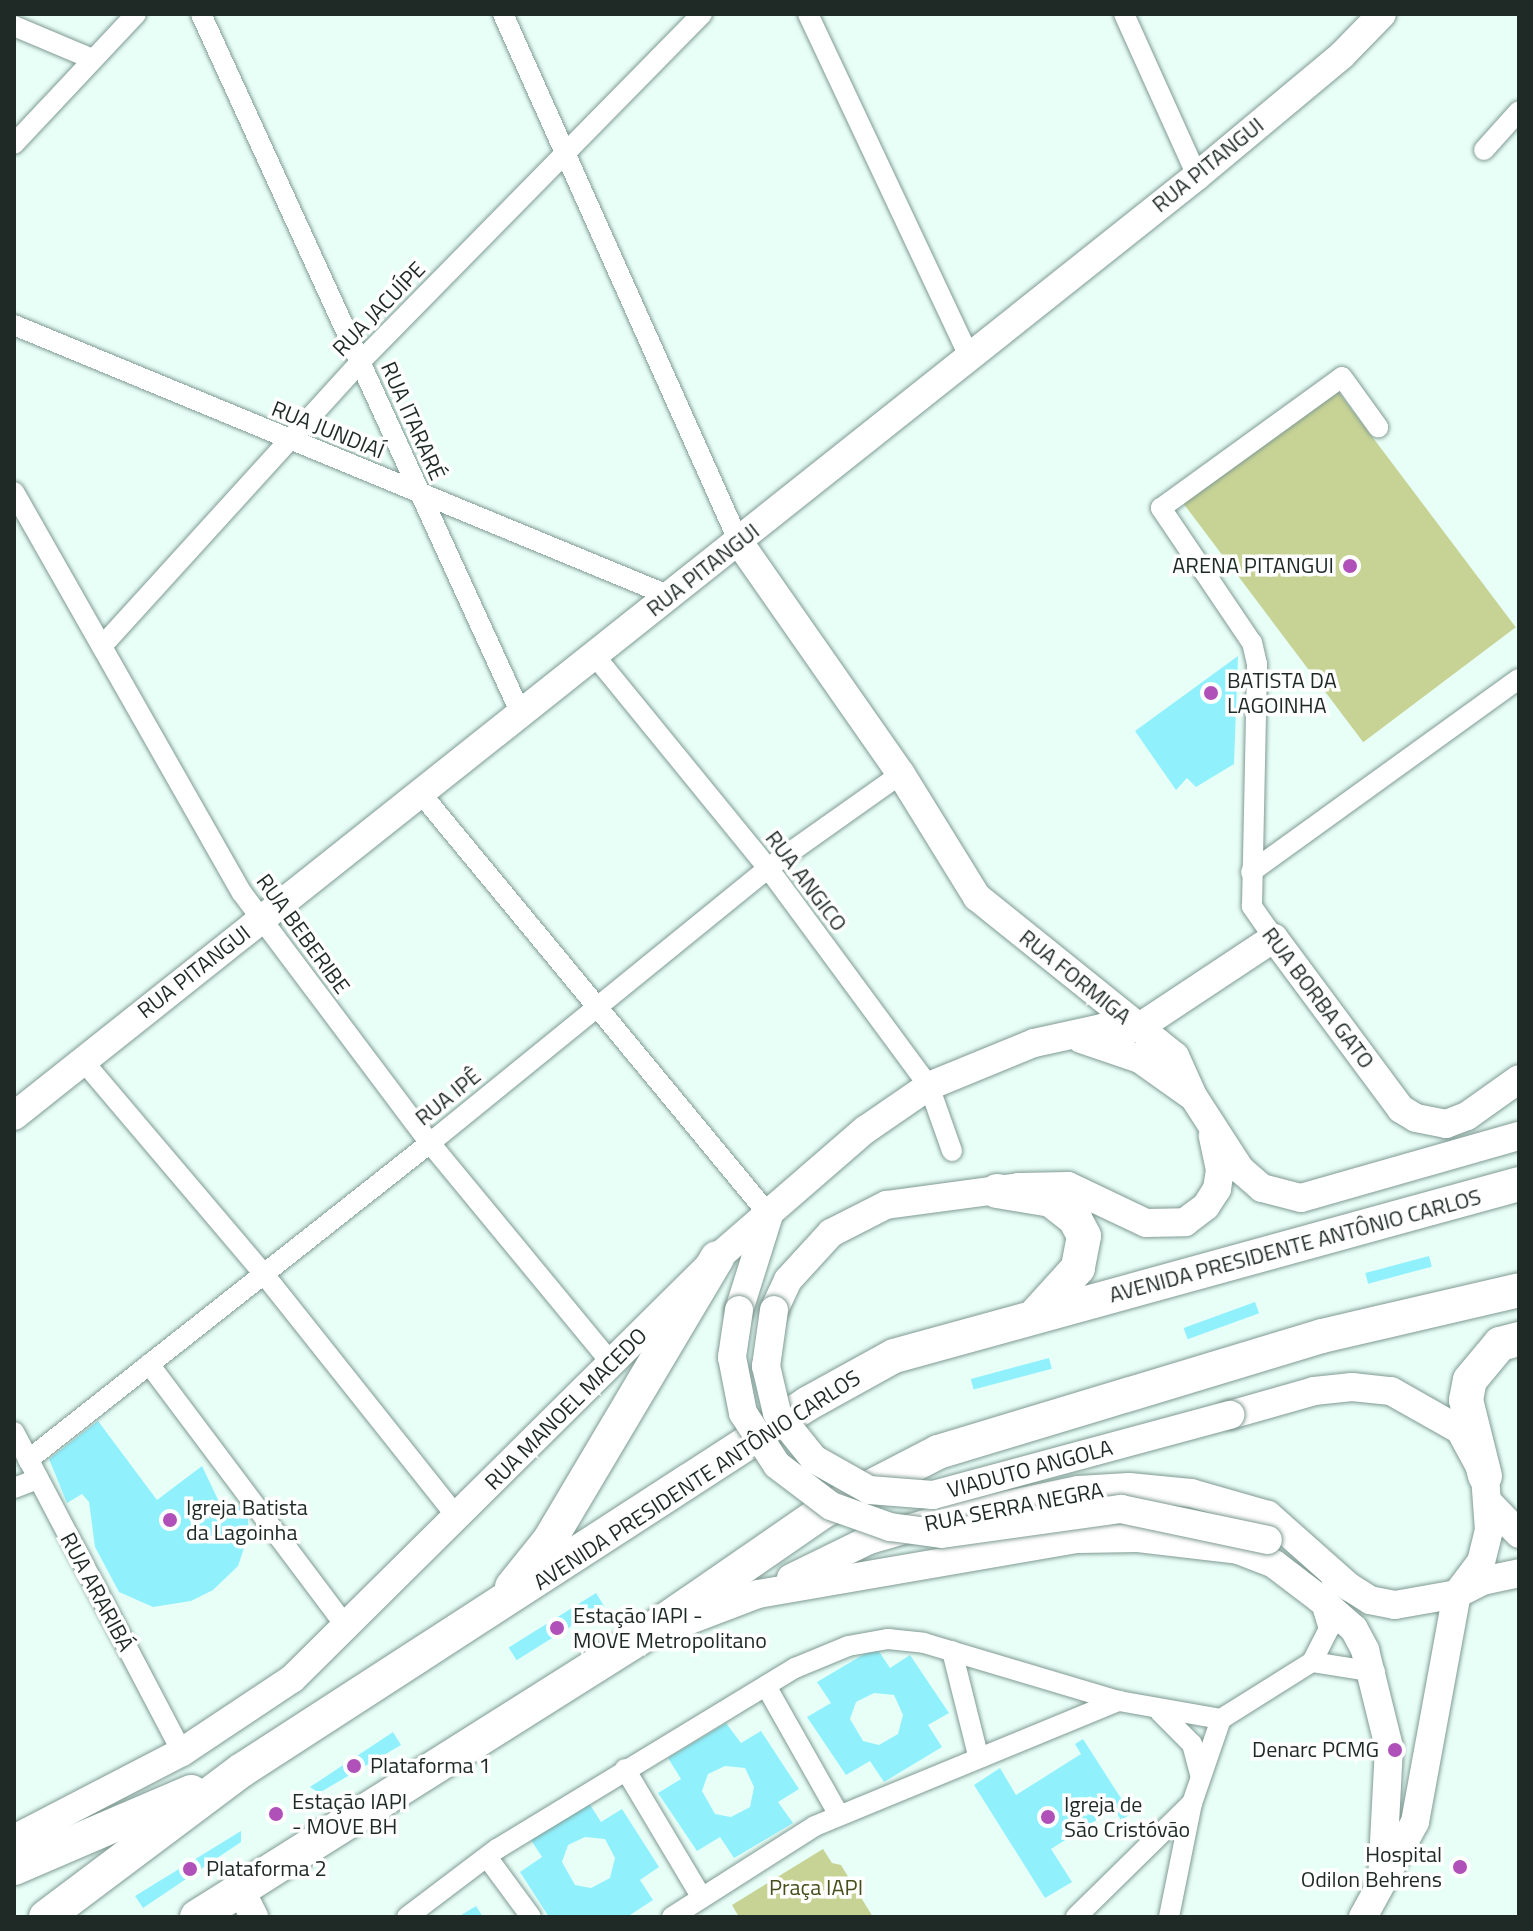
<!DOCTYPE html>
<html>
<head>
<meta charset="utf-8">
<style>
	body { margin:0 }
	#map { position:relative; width:1533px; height:1931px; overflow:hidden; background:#e8fff8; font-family:"Titillium Web",sans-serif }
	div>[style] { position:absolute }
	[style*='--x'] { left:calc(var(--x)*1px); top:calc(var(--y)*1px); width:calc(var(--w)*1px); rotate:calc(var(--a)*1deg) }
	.green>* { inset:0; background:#c7d395; transform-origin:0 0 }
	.building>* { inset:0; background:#90f1fd; transform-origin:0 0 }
	.roads { filter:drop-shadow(0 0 2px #809a93) drop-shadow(0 0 2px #809a93) }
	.street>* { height:20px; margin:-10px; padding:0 10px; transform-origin:10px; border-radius:10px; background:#fff }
	.secondary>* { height:28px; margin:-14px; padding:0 14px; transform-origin:14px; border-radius:14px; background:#fff }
	.highway>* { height:34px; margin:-17px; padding:0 17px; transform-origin:17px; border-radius:17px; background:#fff }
	.bridges { filter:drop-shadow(0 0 2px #809a93) drop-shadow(0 0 2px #809a93) }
	.secondary-bridge>* { height:28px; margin:-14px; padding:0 14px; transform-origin:14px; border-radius:14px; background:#fff }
	.dots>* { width:22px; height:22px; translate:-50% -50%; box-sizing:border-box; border:4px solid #fff; border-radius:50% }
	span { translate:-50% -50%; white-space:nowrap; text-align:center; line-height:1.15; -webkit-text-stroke:7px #fff; paint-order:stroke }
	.street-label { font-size:22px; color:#1f2a27 }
	.poi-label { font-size:22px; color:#1f2a27 }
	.right { translate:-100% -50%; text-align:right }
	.left { translate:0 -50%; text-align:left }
	.park-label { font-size:22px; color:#484f1c }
	.frame { position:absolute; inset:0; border:16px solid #1f2a27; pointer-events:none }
</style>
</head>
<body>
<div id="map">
	<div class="green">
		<div style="left:1334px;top:386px;width:302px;height:191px;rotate:53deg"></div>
		<div style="clip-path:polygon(823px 1849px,832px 1863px,841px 1865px,873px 1917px,739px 1917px,732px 1905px)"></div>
	</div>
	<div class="building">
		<div style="clip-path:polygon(1238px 656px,1234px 764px,1196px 787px,1187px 778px,1176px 790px,1135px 731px)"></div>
		<div style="left:1429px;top:1256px;width:11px;height:66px;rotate:75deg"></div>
		<div style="left:1255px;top:1302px;width:12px;height:76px;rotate:70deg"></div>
		<div style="left:1049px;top:1358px;width:11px;height:81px;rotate:75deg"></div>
		<div style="clip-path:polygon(98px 1421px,157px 1500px,202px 1466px,221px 1506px,247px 1507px,249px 1533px,238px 1566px,213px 1590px,191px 1601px,153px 1607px,119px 1592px,95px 1547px,89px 1502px,82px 1494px,67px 1503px,49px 1459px)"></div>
		<div style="left:596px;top:1593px;width:15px;height:103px;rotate:58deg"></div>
		<div style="clip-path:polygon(evenodd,876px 1647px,890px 1668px,910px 1655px,949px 1713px,928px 1725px,942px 1747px,884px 1782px,870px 1761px,846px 1775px,807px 1717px,831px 1703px,817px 1682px,876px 1647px,874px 1693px,894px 1695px,903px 1715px,898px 1734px,879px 1745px,863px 1741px,850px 1719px,856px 1702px,874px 1693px)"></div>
		<div style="clip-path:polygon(evenodd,726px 1723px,741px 1743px,761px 1731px,799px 1789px,778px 1802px,793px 1823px,734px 1858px,720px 1837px,697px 1851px,658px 1793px,681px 1779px,668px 1758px,726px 1723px,725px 1766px,745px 1768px,754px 1787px,750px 1807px,731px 1817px,715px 1814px,702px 1791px,708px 1774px,725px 1766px)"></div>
		<div style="clip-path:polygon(393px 1732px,401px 1745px,319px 1793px,310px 1787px)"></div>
		<div style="clip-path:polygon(1083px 1739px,1131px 1814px,1121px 1820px,1114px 1809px,1051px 1849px,1072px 1882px,1045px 1898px,974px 1785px,1000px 1768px,1016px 1795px,1081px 1754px,1075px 1744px)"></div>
		<div style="clip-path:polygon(evenodd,587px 1800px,601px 1822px,622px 1809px,659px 1867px,640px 1880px,653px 1900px,627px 1917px,549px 1917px,520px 1872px,542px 1857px,529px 1837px,587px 1800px,585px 1837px,605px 1839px,615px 1858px,610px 1878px,591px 1888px,575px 1885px,562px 1862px,568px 1845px,585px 1837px)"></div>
		<div style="clip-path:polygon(241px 1831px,241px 1842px,143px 1908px,135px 1896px)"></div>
		<div style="clip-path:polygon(476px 1906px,483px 1917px,458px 1917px)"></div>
	</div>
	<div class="roads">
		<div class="street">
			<div style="--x:201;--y:14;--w:772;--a:65.43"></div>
			<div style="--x:503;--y:14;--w:578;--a:65.92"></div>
			<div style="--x:808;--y:14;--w:376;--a:64.8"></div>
			<div style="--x:1124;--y:14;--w:178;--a:65.7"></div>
			<div style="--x:14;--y:26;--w:85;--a:22.9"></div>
			<div style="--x:14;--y:144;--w:178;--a:-46.8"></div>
			<div style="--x:1484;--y:150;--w:52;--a:-48.1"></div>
			<div style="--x:14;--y:325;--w:710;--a:22.45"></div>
			<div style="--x:14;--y:492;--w:461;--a:60.4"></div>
			<div style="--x:242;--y:893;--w:313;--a:53.1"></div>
			<div style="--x:430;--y:1143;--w:286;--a:50.5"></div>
			<div style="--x:102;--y:646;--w:384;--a:-47.7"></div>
			<div style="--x:360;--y:362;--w:488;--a:-45.5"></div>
			<div style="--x:595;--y:656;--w:274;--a:50.8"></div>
			<div style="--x:768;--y:868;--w:271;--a:53.6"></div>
			<div style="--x:929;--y:1086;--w:69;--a:70.5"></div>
			<div style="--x:423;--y:796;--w:543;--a:50.45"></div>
			<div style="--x:1251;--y:872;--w:330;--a:-35.8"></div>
			<div style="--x:1274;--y:938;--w:39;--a:-125"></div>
			<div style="--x:1252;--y:906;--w:242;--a:-88.8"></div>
			<div style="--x:1257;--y:664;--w:22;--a:-103"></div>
			<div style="--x:1252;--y:643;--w:163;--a:-124"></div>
			<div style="--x:1161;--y:508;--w:223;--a:-35.9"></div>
			<div style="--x:1342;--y:377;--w:62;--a:54.2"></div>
			<div style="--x:84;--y:1062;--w:277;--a:49.7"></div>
			<div style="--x:263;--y:1273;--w:312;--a:51.5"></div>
			<div style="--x:149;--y:1364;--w:330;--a:53.1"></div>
			<div style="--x:14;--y:1432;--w:361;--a:62.3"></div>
			<div style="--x:28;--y:1460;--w:512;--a:-38.26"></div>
			<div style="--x:430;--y:1143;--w:436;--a:-39.1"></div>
			<div style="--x:768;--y:868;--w:163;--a:-35.3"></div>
			<div style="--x:14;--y:1488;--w:26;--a:-21"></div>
			<div style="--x:952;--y:1651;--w:107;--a:76"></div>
			<div style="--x:1312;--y:1662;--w:64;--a:9"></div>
			<div style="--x:766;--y:1686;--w:148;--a:60.5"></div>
			<div style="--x:1160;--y:1712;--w:45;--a:45"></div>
			<div style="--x:1192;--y:1744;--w:34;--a:75"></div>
			<div style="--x:1221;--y:1719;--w:107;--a:-32.1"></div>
			<div style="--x:1312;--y:1662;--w:37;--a:-63"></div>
			<div style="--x:1329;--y:1629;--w:30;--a:-107"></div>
			<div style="--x:625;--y:1769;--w:150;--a:59.2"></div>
			<div style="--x:487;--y:1857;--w:74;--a:53.7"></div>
			<div style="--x:407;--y:1917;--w:113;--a:-37.1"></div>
			<div style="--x:497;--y:1849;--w:349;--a:-31.3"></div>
			<div style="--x:795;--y:1668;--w:57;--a:-22.5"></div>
			<div style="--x:848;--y:1646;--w:41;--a:-9.9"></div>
			<div style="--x:888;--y:1639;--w:36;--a:6"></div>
			<div style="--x:924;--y:1643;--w:203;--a:16.6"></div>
			<div style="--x:1119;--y:1701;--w:104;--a:10"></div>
			<div style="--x:1221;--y:1719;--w:89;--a:109"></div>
			<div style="--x:1192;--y:1803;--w:163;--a:135.5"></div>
			<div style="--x:672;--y:1917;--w:169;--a:-32.5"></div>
			<div style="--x:815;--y:1826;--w:329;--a:-22.4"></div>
			<div style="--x:1169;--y:1917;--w:116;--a:-78.6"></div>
		</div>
		<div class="secondary">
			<div style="--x:739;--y:542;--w:283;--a:55.1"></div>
			<div style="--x:901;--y:774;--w:145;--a:58.3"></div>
			<div style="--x:977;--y:897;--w:254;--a:38.8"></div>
			<div style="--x:1175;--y:1056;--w:44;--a:65.8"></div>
			<div style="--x:1193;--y:1096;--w:87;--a:57.2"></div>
			<div style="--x:1240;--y:1169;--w:29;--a:41"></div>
			<div style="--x:1262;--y:1188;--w:40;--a:14.4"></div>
			<div style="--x:1301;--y:1198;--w:227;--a:-15.9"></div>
			<div style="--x:1138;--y:1028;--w:163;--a:-33.5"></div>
			<div style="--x:1274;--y:938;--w:213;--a:53.4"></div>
			<div style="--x:1401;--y:1109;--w:17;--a:31"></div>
			<div style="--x:1416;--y:1118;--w:31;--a:11"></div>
			<div style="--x:1446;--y:1124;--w:22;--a:-21"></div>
			<div style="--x:1467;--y:1116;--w:64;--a:-35.4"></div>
			<div style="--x:1081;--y:1039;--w:62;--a:18.7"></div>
			<div style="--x:1140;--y:1059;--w:64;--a:35.4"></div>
			<div style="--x:14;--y:1116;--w:1511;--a:-38.47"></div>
			<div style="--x:1197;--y:176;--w:189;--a:-39.8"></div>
			<div style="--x:1342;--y:55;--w:57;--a:-45.7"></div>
			<div style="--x:739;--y:1310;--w:100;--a:-72.5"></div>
			<div style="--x:774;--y:1310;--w:33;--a:-65"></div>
			<div style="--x:788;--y:1280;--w:64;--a:-47.5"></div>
			<div style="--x:831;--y:1233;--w:62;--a:-27"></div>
			<div style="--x:886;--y:1205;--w:134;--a:-7.7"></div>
			<div style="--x:1019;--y:1187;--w:49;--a:-1.2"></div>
			<div style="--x:1068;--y:1186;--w:86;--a:25.4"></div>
			<div style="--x:1146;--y:1223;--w:39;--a:-1"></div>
			<div style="--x:1185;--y:1222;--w:26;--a:-37"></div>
			<div style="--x:1206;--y:1206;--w:20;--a:-57"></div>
			<div style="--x:1217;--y:1189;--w:19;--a:-81"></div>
			<div style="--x:1220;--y:1170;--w:35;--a:-102"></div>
			<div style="--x:1230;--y:1415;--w:87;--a:-15.9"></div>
			<div style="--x:1314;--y:1391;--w:38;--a:-6"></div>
			<div style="--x:1352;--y:1387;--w:39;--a:6"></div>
			<div style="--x:1391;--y:1391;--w:79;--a:29.5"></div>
			<div style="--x:1460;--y:1430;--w:52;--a:61.5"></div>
			<div style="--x:1485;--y:1476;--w:54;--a:85.8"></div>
			<div style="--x:1489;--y:1530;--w:33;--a:104"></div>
			<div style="--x:1481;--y:1562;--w:40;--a:127"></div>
			<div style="--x:1457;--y:1594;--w:63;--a:169.9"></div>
			<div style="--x:1395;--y:1605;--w:25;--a:-169"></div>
			<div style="--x:1370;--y:1600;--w:41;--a:-147.8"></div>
			<div style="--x:1489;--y:1503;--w:43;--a:45.9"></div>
			<div style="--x:791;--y:1578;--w:87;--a:-26"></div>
			<div style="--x:869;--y:1540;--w:83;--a:-16"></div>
			<div style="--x:949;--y:1517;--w:132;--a:-11.8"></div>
			<div style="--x:1078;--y:1490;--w:51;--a:-3.4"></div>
			<div style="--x:1129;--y:1487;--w:62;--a:5.5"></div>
			<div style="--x:1191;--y:1493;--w:80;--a:15.9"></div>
			<div style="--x:1268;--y:1515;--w:108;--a:41.6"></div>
			<div style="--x:669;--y:1628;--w:95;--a:-20.9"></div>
			<div style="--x:758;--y:1594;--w:325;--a:-9.8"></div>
			<div style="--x:1078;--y:1539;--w:60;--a:-1"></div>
			<div style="--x:1138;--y:1538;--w:101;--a:6.8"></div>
			<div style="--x:1238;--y:1550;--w:39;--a:21"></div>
			<div style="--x:1274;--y:1564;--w:58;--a:37.3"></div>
			<div style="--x:1320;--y:1599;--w:45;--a:41.4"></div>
			<div style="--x:1354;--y:1629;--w:24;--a:62"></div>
			<div style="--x:1365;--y:1650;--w:100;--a:76.1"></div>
			<div style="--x:1389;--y:1747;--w:132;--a:93"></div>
			<div style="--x:14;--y:1839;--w:189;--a:-27.4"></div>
			<div style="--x:182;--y:1752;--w:132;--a:-33.6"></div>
			<div style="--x:292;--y:1679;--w:598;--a:-44.73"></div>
			<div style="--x:717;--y:1258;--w:196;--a:-40.9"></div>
			<div style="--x:865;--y:1130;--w:78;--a:-34.5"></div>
			<div style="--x:929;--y:1086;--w:113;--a:-22.3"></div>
			<div style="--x:1034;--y:1043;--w:70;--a:-12.4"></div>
			<div style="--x:1102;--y:1028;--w:36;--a:0"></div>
			<div style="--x:240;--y:1889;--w:31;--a:63"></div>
			<div style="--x:1363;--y:1917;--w:108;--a:-61.3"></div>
			<div style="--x:1415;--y:1822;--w:232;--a:-79.6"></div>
			<div style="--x:1457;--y:1594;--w:28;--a:-27"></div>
			<div style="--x:1482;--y:1581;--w:38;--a:-12"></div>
		</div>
		<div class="highway">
			<div style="--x:997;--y:1191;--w:55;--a:9.5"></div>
			<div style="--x:1051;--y:1200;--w:31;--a:38"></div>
			<div style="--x:1075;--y:1219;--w:19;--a:62"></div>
			<div style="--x:1084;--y:1236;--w:33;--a:101"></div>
			<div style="--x:1078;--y:1268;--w:61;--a:132.3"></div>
			<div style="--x:1485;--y:1476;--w:78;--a:-104"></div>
			<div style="--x:1466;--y:1400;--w:20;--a:-79"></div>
			<div style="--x:1470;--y:1380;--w:47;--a:-50.2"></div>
			<div style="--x:1500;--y:1344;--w:20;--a:-15"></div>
			<div style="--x:512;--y:1587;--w:59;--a:-51.2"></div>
			<div style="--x:549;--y:1541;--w:329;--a:-59.3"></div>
			<div style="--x:14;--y:1868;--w:193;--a:-23.2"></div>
			<div style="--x:46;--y:1917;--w:245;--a:-36.9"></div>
			<div style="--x:242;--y:1770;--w:673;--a:-32.93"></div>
			<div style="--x:807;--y:1404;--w:99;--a:-28.9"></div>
			<div style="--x:894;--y:1356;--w:648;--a:-15.39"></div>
			<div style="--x:197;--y:1917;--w:521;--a:-32.23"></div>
			<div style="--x:638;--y:1639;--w:224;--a:-34.6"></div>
			<div style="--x:822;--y:1512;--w:131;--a:-27.3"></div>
			<div style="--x:938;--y:1452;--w:401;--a:-16.8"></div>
			<div style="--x:1322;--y:1336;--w:202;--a:-13.1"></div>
		</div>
	</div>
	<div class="bridges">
		<div class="secondary-bridge">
			<div style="--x:739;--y:1310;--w:48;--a:98.5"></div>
			<div style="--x:732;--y:1357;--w:57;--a:78.9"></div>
			<div style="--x:743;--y:1413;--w:62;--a:56.8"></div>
			<div style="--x:777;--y:1465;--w:68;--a:37.2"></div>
			<div style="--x:831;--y:1506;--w:63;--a:19.6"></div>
			<div style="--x:890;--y:1527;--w:52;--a:7.7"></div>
			<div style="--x:942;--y:1534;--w:181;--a:-8"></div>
			<div style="--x:1121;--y:1509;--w:150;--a:11.9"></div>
			<div style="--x:774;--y:1310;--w:57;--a:98.1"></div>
			<div style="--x:766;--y:1366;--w:48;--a:76.8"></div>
			<div style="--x:777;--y:1413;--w:59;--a:51.2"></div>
			<div style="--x:814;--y:1459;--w:63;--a:29.4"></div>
			<div style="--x:869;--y:1490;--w:64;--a:4.5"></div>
			<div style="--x:933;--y:1495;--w:308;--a:-15.1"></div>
		</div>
	</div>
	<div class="dots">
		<div style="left:1350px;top:566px;background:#b050b9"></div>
		<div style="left:1211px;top:693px;background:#b050b9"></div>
		<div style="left:170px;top:1520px;background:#b050b9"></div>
		<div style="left:557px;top:1628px;background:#b050b9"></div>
		<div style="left:1395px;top:1750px;background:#b050b9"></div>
		<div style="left:354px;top:1766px;background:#b050b9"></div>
		<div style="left:276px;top:1814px;background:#b050b9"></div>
		<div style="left:1048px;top:1817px;background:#b050b9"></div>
		<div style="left:1460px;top:1867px;background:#b050b9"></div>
		<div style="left:190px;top:1869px;background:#b050b9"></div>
	</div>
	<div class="street-label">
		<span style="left:1208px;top:165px;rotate:-39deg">RUA PITANGUI</span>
		<span style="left:379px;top:309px;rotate:-46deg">RUA JACUÍPE</span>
		<span style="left:413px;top:421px;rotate:66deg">RUA ITARARÉ</span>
		<span style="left:328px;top:430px;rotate:22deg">RUA JUNDIAÍ</span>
		<span style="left:703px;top:570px;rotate:-38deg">RUA PITANGUI</span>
		<span style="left:806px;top:881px;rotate:53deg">RUA ANGICO</span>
		<span style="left:303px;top:934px;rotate:54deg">RUA BEBERIBE</span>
		<span style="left:194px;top:972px;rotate:-38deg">RUA PITANGUI</span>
		<span style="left:1075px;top:977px;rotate:39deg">RUA FORMIGA</span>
		<span style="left:1318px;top:998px;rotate:53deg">RUA BORBA GATO</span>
		<span style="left:448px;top:1097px;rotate:-39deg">RUA IPÊ</span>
		<span style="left:1295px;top:1246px;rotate:-15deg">AVENIDA PRESIDENTE ANTÔNIO CARLOS</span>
		<span style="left:566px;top:1409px;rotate:-45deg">RUA MANOEL MACEDO</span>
		<span style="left:1030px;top:1469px;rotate:-15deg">VIADUTO ANGOLA</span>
		<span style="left:697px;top:1480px;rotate:-33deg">AVENIDA PRESIDENTE ANTÔNIO CARLOS</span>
		<span style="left:1014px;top:1507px;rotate:-11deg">RUA SERRA NEGRA</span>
		<span style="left:97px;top:1592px;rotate:62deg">RUA ARARIBÁ</span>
	</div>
	<div class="poi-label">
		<span class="right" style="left:1334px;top:566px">ARENA PITANGUI</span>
		<span class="left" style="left:1227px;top:693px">BATISTA DA<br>LAGOINHA</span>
		<span class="left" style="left:186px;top:1520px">Igreja Batista<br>da Lagoinha</span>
		<span class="left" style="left:573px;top:1628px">Estação IAPI -<br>MOVE Metropolitano</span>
		<span class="right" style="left:1379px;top:1750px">Denarc PCMG</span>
		<span class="left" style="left:370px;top:1766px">Plataforma 1</span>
		<span class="left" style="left:292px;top:1814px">Estação IAPI<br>- MOVE BH</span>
		<span class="left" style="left:1064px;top:1817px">Igreja de<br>São Cristóvão</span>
		<span class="right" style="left:1442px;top:1867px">Hospital<br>Odilon Behrens</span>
		<span class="left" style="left:206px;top:1869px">Plataforma 2</span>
	</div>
	<div class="park-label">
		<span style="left:816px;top:1888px">Praça IAPI</span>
	</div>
	<div class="frame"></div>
</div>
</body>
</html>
